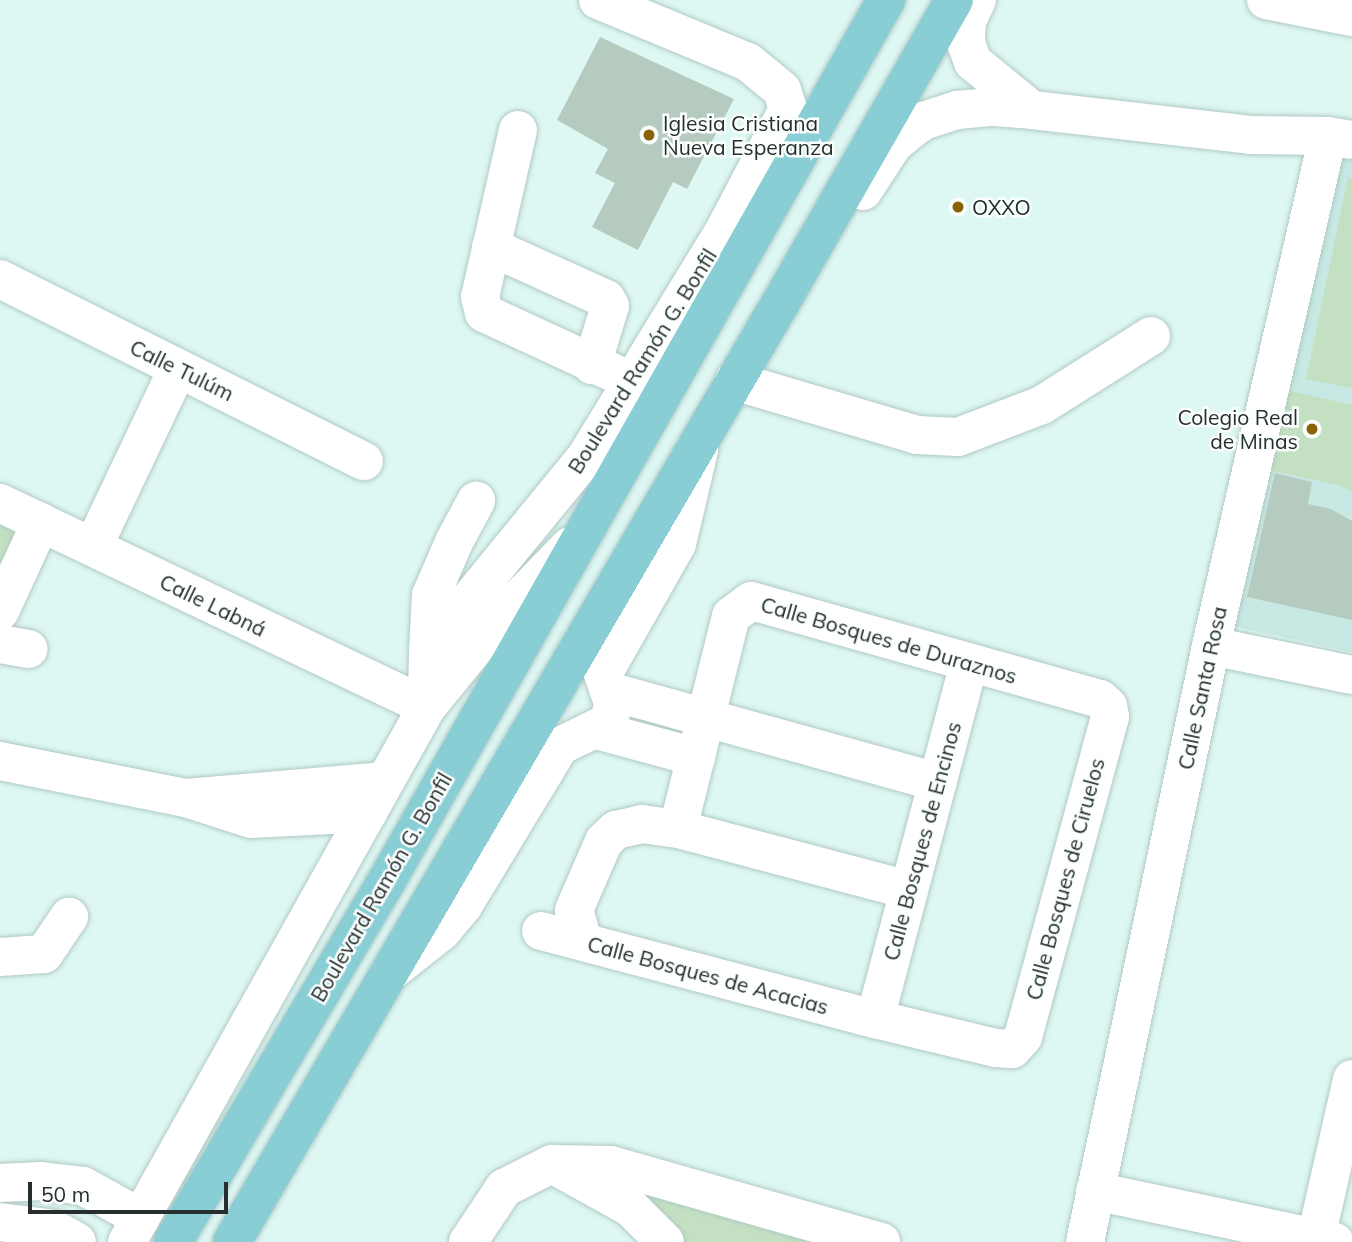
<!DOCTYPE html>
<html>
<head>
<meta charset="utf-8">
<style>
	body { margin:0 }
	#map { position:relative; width:1352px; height:1242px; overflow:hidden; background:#ddf7f3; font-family:Mulish,sans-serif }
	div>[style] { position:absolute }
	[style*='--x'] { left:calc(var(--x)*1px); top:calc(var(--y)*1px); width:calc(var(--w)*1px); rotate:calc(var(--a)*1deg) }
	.built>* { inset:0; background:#c7e8e3 }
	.green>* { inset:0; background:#c3e1c2 }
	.building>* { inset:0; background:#b6cbc0 }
	.roads { filter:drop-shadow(0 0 2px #b1c9c5) drop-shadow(0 0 2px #b1c9c5) }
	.minor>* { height:38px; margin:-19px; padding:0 19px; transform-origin:19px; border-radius:19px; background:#fff }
	.major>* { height:38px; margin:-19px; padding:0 19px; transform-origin:19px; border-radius:19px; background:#89ced5 }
	.dots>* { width:19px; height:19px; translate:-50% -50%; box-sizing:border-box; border:4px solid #fafffe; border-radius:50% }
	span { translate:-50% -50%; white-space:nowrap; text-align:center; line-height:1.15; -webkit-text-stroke:5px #fafffe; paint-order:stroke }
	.poi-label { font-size:21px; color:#262f2e }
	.left { translate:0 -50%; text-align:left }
	.right { translate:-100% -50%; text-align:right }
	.street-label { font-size:21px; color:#262f2e }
	.scale { position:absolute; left:28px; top:1182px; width:200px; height:32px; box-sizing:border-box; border:4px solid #262f2e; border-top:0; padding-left:9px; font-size:21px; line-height:24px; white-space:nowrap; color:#262f2e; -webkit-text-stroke:5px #fafffe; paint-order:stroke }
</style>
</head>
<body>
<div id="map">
	<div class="built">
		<div style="clip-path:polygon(1336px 155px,1352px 159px,1352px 652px,1227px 625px)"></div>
	</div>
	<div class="green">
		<div style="clip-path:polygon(1348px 178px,1352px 179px,1352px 388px,1306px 379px)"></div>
		<div style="clip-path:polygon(1282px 389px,1352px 405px,1352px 491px,1338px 485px,1263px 469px)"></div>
		<div style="clip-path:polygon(0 519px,25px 532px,0 583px)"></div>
		<div style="clip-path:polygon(610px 1167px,888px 1242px,669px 1242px)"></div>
	</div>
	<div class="building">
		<div style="clip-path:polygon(600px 37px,734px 99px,687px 189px,673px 182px,638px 250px,592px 227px,615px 183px,595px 173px,608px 149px,557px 120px)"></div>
		<div style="clip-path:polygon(1275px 473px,1312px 482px,1308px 504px,1331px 509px,1352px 521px,1352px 620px,1247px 597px)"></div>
	</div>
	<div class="roads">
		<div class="minor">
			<div style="--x:598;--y:0;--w:162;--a:22.5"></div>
			<div style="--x:748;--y:62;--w:44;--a:39.5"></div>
			<div style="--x:782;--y:90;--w:37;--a:73"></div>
			<div style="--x:793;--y:125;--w:7;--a:106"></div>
			<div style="--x:977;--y:0;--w:23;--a:115"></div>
			<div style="--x:967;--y:21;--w:22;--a:93"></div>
			<div style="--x:966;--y:43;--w:20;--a:70"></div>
			<div style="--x:973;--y:62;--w:76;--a:39.1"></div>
			<div style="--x:1266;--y:0;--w:88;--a:11.2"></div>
			<div style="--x:518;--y:130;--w:171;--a:102.8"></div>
			<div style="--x:480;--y:297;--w:16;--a:76"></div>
			<div style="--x:484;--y:313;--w:164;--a:24.8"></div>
			<div style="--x:863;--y:191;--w:55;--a:-56.9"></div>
			<div style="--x:893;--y:145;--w:20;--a:-41"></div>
			<div style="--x:908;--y:132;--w:19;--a:-36"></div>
			<div style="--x:923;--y:121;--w:36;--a:-18"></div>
			<div style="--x:957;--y:110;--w:36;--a:-5"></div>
			<div style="--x:993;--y:107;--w:39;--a:4"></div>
			<div style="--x:1032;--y:110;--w:220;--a:6.5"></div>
			<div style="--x:1251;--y:135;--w:77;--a:0.7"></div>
			<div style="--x:1328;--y:136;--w:22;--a:10"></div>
			<div style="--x:491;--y:247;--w:126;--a:24.3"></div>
			<div style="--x:606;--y:299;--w:8;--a:60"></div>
			<div style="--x:610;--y:306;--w:62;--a:107"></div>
			<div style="--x:0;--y:279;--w:407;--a:26.6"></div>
			<div style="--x:734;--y:381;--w:191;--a:16.4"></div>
			<div style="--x:917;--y:435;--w:41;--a:2.8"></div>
			<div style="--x:958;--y:437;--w:90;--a:-20.9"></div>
			<div style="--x:1042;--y:405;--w:129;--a:-32.3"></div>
			<div style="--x:0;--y:503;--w:473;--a:25.5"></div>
			<div style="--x:427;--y:707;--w:57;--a:-89"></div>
			<div style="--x:428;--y:650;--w:249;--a:-50.7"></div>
			<div style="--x:586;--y:457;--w:267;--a:-58.6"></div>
			<div style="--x:725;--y:229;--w:136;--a:-62.3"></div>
			<div style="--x:93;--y:547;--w:198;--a:-64.6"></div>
			<div style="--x:0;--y:611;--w:98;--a:-65.3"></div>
			<div style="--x:0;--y:644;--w:29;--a:10"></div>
			<div style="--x:1211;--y:646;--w:144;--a:11.6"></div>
			<div style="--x:428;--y:650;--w:55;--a:-86.9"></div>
			<div style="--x:431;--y:595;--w:58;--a:-66.5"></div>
			<div style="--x:454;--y:542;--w:47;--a:-61.8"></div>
			<div style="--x:609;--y:691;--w:341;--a:15.5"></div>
			<div style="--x:596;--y:730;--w:104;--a:15.1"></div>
			<div style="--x:0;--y:761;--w:190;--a:11.3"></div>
			<div style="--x:368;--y:813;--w:117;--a:177.1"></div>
			<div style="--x:251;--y:819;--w:68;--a:-162.1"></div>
			<div style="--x:186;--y:798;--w:200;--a:-4.9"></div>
			<div style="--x:541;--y:931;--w:345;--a:14.8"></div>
			<div style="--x:875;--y:1019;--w:124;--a:13.5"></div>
			<div style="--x:996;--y:1048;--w:16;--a:4"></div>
			<div style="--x:1012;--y:1049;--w:16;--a:-47"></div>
			<div style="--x:1023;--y:1037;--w:332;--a:-74.8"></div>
			<div style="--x:1110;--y:717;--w:11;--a:-100"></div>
			<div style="--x:1108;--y:706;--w:11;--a:-139"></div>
			<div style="--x:1100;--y:699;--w:362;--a:-164.3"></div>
			<div style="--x:751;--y:601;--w:25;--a:143"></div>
			<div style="--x:731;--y:616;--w:219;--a:104"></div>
			<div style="--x:583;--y:941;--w:32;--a:-106"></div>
			<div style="--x:574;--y:910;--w:75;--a:-66.5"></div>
			<div style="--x:604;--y:841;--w:16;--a:-43"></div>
			<div style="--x:616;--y:830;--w:27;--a:-13"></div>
			<div style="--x:642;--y:824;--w:36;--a:8"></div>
			<div style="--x:678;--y:829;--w:239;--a:14.8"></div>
			<div style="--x:0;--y:957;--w:44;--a:-3.9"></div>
			<div style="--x:44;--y:954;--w:45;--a:-56"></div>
			<div style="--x:388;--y:974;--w:69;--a:-38.5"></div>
			<div style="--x:442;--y:931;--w:33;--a:-50"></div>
			<div style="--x:463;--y:906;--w:187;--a:-58.8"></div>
			<div style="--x:560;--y:746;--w:52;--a:-26.1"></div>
			<div style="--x:607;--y:723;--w:18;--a:-68"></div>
			<div style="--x:614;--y:706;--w:34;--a:-109"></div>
			<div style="--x:603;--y:674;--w:150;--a:-60.4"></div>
			<div style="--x:677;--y:544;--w:97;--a:-76.8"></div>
			<div style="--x:875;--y:1019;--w:368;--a:-75.2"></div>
			<div style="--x:557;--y:1167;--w:85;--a:29"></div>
			<div style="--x:631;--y:1208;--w:48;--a:45"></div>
			<div style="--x:0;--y:1183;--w:41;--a:-2.8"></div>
			<div style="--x:41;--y:1181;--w:42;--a:6.8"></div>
			<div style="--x:83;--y:1186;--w:66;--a:28.9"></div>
			<div style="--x:1095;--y:1191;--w:245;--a:12"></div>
			<div style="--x:0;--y:1222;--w:54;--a:7.4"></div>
			<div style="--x:54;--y:1229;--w:26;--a:29"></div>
			<div style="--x:1316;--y:1238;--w:163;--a:-77.2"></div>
			<div style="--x:127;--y:1242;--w:613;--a:-60.72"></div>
			<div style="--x:427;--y:707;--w:109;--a:-50.9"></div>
			<div style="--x:496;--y:622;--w:106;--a:-45.8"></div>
			<div style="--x:468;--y:1242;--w:65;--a:-56.3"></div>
			<div style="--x:504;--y:1188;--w:54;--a:-26.6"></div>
			<div style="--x:552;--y:1164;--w:59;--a:1"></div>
			<div style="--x:611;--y:1165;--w:281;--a:15.9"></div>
			<div style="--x:1085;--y:1242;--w:609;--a:-78.06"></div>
			<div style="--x:1211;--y:646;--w:523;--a:-77.08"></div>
		</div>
		<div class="major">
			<div style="--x:173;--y:1242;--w:418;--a:-59.4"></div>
			<div style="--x:386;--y:882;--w:1014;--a:-60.45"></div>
			<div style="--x:232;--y:1242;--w:1102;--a:-59.71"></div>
			<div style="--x:788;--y:290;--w:334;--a:-60.2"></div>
		</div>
	</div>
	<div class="dots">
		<div style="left:649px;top:135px;background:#896301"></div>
		<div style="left:958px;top:207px;background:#896301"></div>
		<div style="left:1312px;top:429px;background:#896301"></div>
	</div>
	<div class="poi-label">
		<span class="left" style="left:663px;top:135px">Iglesia Cristiana<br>Nueva Esperanza</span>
		<span class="left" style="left:972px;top:207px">OXXO</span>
		<span class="right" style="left:1298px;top:429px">Colegio Real<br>de Minas</span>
	</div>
	<div class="street-label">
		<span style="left:642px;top:361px;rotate:-58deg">Boulevard Ramón G. Bonfil</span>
		<span style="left:182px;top:370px;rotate:26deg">Calle Tulúm</span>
		<span style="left:213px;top:605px;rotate:26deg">Calle Labná</span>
		<span style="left:889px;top:640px;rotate:16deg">Calle Bosques de Duraznos</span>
		<span style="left:1202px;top:688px;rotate:-78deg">Calle Santa Rosa</span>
		<span style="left:922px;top:841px;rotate:-75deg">Calle Bosques de Encinos</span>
		<span style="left:1065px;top:879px;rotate:-75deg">Calle Bosques de Ciruelos</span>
		<span style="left:381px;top:887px;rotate:-60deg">Boulevard Ramón G. Bonfil</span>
		<span style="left:708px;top:975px;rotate:15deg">Calle Bosques de Acacias</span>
	</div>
	<div class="scale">50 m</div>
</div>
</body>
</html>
